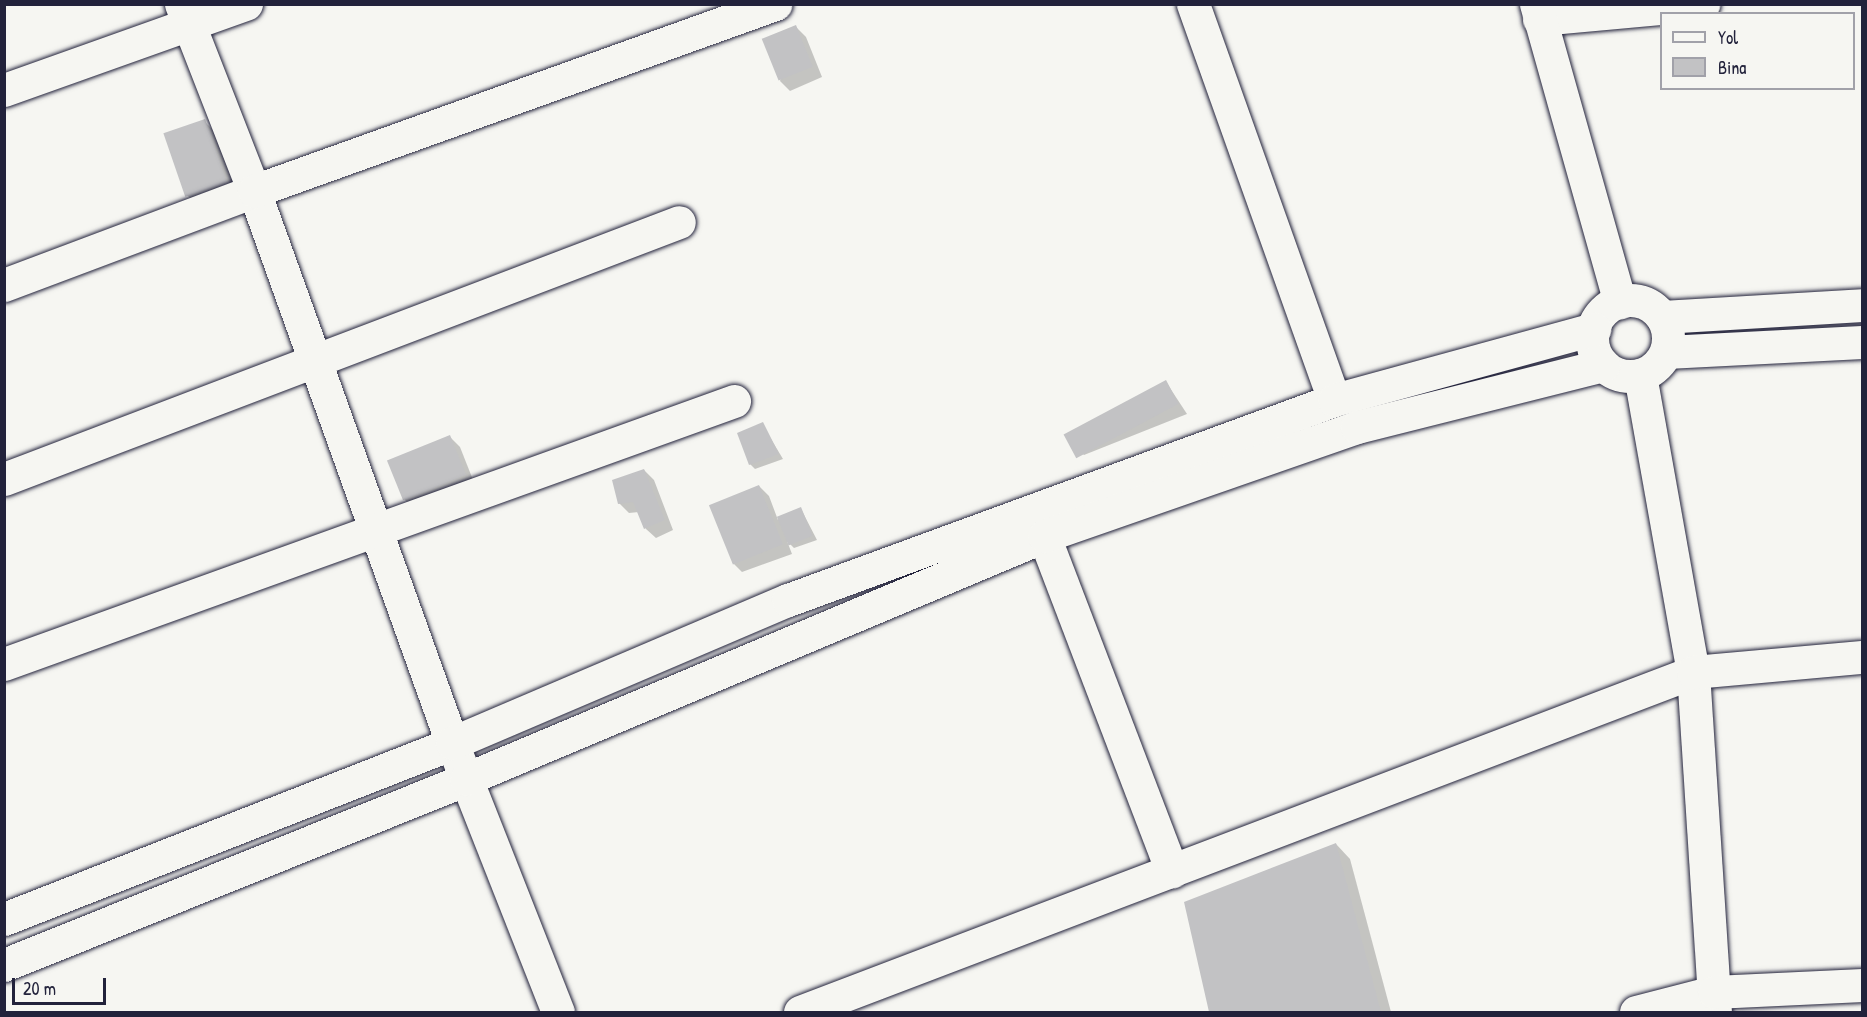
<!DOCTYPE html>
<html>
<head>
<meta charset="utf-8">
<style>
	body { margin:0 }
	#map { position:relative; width:1867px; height:1017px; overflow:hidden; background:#f6f6f2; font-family:"Patrick Hand",sans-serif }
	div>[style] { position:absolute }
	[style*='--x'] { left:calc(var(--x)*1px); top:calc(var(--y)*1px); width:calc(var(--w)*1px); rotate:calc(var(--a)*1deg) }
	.shadow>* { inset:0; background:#0003 }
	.building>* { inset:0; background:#c2c2c4; transform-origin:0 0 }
	.roads { filter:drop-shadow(0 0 2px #22223b) drop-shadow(0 0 2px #22223b) }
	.minor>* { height:33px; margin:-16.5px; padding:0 16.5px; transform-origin:16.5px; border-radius:16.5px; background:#f6f6f2 }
	.major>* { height:33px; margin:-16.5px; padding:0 16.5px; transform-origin:16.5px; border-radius:16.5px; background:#f6f6f2 }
	.major>.ring { margin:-16.5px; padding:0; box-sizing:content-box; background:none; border:33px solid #f6f6f2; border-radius:50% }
	span { translate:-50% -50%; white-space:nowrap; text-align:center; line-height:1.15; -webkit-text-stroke:4.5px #f6f6f2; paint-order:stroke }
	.frame { position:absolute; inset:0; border:6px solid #22223b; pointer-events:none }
	.legend { position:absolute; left:1660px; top:12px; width:195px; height:78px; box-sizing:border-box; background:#f6f6f2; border:2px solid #a1a1a9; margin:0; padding:8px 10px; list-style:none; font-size:18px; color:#22223b }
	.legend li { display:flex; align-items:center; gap:12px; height:30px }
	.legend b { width:30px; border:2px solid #a1a1a9 }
	.scale { position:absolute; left:12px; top:978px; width:94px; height:27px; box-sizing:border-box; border:3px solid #22223b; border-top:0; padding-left:8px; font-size:18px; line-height:21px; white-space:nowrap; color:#22223b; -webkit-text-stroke:4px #f6f6f2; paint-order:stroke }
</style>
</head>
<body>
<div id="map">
	<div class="shadow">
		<div style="clip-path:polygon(796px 27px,806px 37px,822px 77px,790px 91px,780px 81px)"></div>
		<div style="clip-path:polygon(204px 121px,214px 131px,236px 191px,197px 205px,187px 195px)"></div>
		<div style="clip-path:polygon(1166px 382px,1187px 414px,1084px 455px,1074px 445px)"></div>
		<div style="clip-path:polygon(762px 424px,783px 459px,755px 469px,750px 464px)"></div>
		<div style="clip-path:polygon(450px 437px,460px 447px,475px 485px,414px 509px,404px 499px)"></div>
		<div style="clip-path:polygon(644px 470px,654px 480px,673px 530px,656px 538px,646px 529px,639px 512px,629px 513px,619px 503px)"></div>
		<div style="clip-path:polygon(759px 486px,769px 496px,778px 520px,801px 509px,817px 540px,794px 548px,787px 541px,792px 554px,742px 572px,732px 562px)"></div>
		<div style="clip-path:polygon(1336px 844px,1350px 859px,1391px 1012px,1211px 1012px,1186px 903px)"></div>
	</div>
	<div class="building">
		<div style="left:796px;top:25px;width:45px;height:37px;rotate:68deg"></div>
		<div style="left:205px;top:119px;width:67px;height:44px;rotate:71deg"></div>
		<div style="left:1166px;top:380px;width:27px;height:116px;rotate:62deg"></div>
		<div style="clip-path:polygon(763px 422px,779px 454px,749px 465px,737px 433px)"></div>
		<div style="left:450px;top:435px;width:43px;height:68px;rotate:68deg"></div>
		<div style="clip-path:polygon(644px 469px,665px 520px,644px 529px,633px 502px,618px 504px,612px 480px)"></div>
		<div style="left:759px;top:485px;width:64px;height:54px;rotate:68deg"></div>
		<div style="left:801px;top:507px;width:31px;height:26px;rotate:68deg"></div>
		<div style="clip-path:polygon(1336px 843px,1381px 1012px,1209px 1012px,1184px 902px)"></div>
	</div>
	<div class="roads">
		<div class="minor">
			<div style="--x:181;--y:4;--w:201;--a:68.7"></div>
			<div style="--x:254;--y:191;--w:586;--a:70.27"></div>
			<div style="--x:452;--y:743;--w:289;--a:68.5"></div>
			<div style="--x:1193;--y:4;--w:420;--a:70.4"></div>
			<div style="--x:1539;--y:19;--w:165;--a:-5.2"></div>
			<div style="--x:4;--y:90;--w:257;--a:-19.6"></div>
			<div style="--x:4;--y:285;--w:267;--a:-20.6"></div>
			<div style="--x:254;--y:191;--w:554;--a:-19.74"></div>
			<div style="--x:1662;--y:317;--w:200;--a:-3.4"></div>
			<div style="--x:1666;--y:352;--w:196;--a:-2.9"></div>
			<div style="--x:1640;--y:375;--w:302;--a:79.9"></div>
			<div style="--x:1693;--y:672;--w:341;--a:86.3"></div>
			<div style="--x:4;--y:479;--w:722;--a:-20.84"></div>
			<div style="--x:1044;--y:536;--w:359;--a:69.1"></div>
			<div style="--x:4;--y:664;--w:776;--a:-19.81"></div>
			<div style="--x:800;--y:1012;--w:956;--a:-20.84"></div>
			<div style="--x:1693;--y:672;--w:170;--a:-5.1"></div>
			<div style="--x:1636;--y:1012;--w:81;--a:-14.4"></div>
			<div style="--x:1714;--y:992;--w:148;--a:-2.7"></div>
		</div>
		<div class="major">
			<div style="--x:1536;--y:4;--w:310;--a:74.3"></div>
			<div class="ring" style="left:1592px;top:300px;width:43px;height:43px"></div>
			<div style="--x:4;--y:919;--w:481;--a:-21.4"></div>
			<div style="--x:452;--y:743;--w:365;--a:-23.1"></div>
			<div style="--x:788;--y:600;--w:581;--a:-20.12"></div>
			<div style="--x:1334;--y:400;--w:270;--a:-15.3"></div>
			<div style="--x:4;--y:965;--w:498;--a:-21.9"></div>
			<div style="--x:466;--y:779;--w:627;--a:-22.8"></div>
			<div style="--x:1044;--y:536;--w:331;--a:-19.2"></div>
			<div style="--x:1357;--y:427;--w:254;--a:-14.1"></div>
		</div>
	</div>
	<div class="frame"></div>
	<ul class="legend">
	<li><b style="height:8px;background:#f6f6f2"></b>Yol</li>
	<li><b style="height:16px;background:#c2c2c4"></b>Bina</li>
	</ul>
	<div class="scale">20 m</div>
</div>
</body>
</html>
